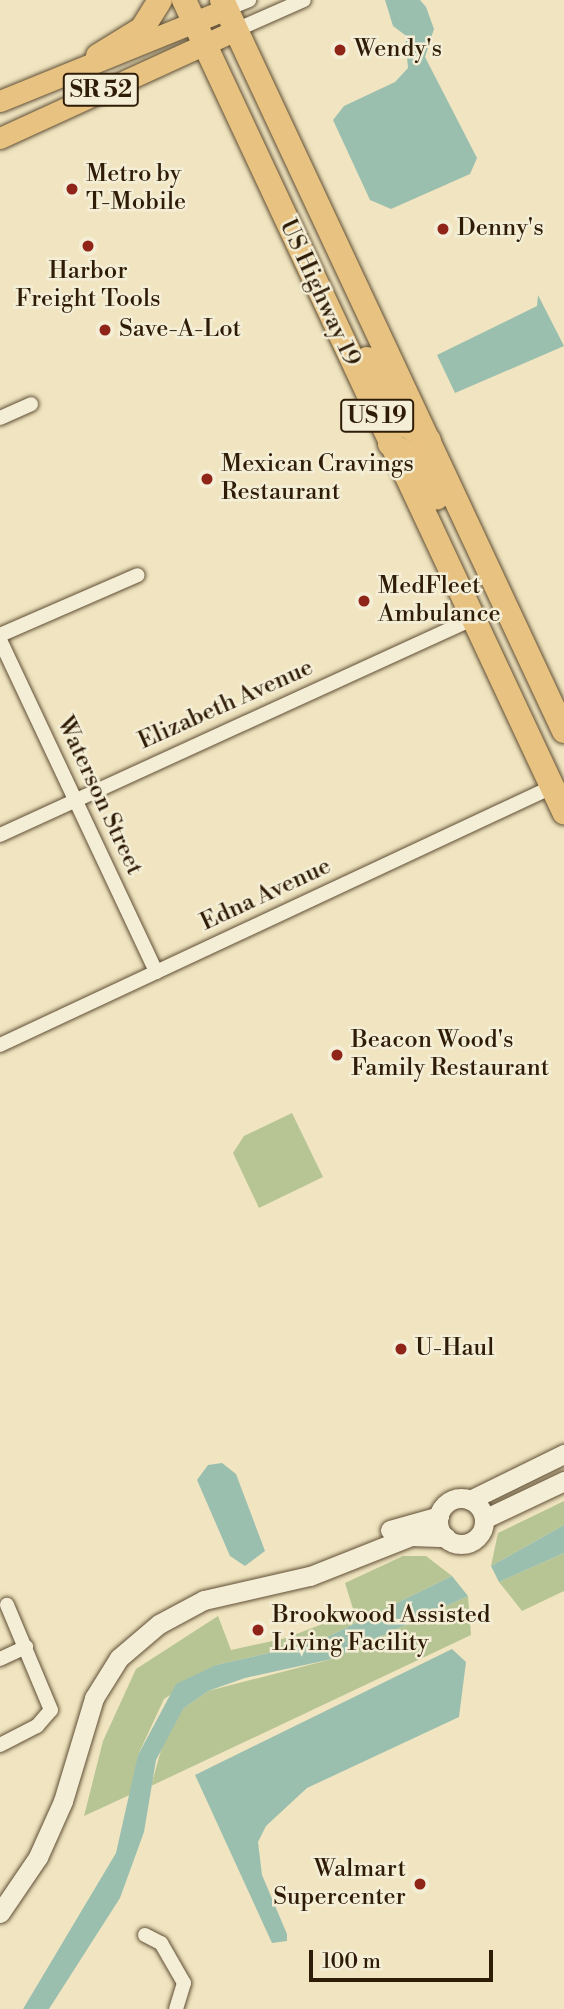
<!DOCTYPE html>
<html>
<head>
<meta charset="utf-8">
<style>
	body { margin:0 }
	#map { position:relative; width:564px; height:2009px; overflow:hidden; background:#f0e5c0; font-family:"Libre Bodoni",serif }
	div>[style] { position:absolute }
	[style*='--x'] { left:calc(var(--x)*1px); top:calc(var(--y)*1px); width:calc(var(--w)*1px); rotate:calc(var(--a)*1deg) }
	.green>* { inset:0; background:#b7c594 }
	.water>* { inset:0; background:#9bbfaf }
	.roads { filter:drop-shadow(0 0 2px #5f4e35) drop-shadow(0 0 2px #5f4e35) }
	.street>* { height:14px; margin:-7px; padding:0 7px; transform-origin:7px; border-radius:7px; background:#f5eed6 }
	.secondary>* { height:19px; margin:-9.5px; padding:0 9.5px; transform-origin:9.5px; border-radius:9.5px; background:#f5eed6 }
	.secondary>.ring { margin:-9.5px; padding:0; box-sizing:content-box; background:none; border:19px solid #f5eed6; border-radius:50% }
	.primary>* { height:21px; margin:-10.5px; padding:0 10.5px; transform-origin:10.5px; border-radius:10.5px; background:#e8c280 }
	.highway>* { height:24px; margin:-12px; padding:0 12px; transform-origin:12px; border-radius:12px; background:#e8c280 }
	.dots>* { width:19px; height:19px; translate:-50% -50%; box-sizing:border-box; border:4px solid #f5eed6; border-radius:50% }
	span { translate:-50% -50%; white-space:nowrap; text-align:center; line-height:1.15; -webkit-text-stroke:5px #f5eed6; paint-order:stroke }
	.shield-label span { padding:2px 5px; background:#f5eed6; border:2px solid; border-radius:5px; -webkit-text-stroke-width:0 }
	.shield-label { font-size:23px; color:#2f1c07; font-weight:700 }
	.poi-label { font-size:24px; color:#2f1c07 }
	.left { translate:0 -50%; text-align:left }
	.right { translate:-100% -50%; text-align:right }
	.street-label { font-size:24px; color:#2f1c07 }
	.scale { position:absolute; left:309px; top:1950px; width:184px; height:32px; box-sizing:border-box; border:4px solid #2f1c07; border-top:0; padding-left:9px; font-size:21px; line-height:24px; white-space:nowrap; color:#2f1c07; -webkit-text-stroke:5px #f5eed6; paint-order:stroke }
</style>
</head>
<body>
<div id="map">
	<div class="green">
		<div style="clip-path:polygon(292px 1113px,323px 1177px,259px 1208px,233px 1153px,244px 1136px)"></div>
		<div style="clip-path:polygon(564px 1501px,564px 1525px,491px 1566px,498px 1533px)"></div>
		<div style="clip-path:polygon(564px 1553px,564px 1591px,522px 1611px,499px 1582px)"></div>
		<div style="clip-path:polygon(403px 1556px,426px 1556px,452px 1576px,317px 1642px,216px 1665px,164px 1699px,138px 1755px,134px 1793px,84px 1816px,103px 1741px,136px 1669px,218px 1616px,231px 1650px,286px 1638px,354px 1612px,345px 1583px)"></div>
		<div style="clip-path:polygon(468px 1596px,471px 1635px,151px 1786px,165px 1736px,183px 1709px,208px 1691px,332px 1659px)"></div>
	</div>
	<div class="water">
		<div style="clip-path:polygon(385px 0,420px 0,426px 7px,434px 29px,425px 57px,477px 158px,470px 174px,391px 209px,370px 200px,333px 120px,344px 106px,395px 82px,408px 68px,405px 35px,393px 26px)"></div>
		<div style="clip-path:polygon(538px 295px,564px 346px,455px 393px,437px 355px,537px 306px)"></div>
		<div style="clip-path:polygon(222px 1463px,236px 1474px,265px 1551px,245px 1566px,230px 1556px,197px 1480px,208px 1465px)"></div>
		<div style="clip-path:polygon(564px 1525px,564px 1553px,499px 1582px,491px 1566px)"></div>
		<div style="clip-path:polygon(452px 1576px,468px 1596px,332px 1659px,245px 1678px,208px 1691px,183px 1709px,156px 1760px,144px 1832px,120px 1898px,49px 2009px,23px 2009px,116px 1853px,138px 1755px,176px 1684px,216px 1665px,317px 1642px)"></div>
		<div style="clip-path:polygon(452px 1649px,466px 1662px,459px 1717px,307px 1788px,266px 1826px,258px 1842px,262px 1875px,287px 1934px,287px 1941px,272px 1943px,195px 1775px)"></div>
	</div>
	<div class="roads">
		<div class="street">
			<div style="--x:227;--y:9;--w:24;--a:-22"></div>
			<div style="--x:236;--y:30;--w:74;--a:-23.8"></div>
			<div style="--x:0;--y:418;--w:34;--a:-24"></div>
			<div style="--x:0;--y:635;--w:150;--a:-23.5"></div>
			<div style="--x:0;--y:640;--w:367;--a:64.8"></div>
			<div style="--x:0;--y:835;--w:519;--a:-24.59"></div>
			<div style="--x:0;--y:1045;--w:609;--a:-25.05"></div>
			<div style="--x:0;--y:1659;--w:29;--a:-25"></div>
			<div style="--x:0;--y:1745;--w:42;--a:-27.2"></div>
			<div style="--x:37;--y:1726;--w:21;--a:-49"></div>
			<div style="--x:51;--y:1710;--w:114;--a:-112.7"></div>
			<div style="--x:145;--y:1935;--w:18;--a:27"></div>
			<div style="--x:161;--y:1943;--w:46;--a:60.1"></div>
			<div style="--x:184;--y:1983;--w:27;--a:107"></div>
		</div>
		<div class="secondary">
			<div class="ring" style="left:438px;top:1498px;width:27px;height:27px"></div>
			<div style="--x:470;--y:1500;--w:105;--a:-26.1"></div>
			<div style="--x:484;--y:1519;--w:89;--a:-25.4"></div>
			<div style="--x:390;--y:1530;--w:51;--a:-15.9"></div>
			<div style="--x:0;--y:1913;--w:68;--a:-55.8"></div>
			<div style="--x:38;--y:1857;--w:61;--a:-65.9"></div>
			<div style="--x:63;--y:1801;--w:108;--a:-73.2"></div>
			<div style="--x:94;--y:1698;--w:47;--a:-58"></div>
			<div style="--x:119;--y:1658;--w:52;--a:-40.4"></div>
			<div style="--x:159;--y:1624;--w:51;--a:-28.1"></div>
			<div style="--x:204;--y:1600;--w:109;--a:-12.8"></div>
			<div style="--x:310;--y:1576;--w:109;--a:-21.6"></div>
			<div style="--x:411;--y:1536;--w:35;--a:2"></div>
		</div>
		<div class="primary">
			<div style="--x:0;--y:101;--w:245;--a:-22.1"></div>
			<div style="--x:0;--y:138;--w:260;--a:-24.6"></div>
		</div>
		<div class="highway">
			<div style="--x:184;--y:0;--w:897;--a:64.92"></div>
			<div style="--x:222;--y:0;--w:807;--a:64.93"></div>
			<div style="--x:98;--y:56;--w:52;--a:-31.5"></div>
			<div style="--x:142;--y:29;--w:34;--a:-58"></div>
			<div style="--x:367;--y:359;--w:72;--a:61.6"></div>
			<div style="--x:401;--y:422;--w:33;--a:33"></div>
			<div style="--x:390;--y:444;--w:32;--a:30"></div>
			<div style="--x:418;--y:460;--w:42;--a:63.4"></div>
		</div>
	</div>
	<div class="dots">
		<div style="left:340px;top:50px;background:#8f2418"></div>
		<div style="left:72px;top:189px;background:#8f2418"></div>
		<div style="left:443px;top:229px;background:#8f2418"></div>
		<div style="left:88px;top:246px;background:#8f2418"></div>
		<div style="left:105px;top:330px;background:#8f2418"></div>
		<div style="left:207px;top:479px;background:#8f2418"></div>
		<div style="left:364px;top:601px;background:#8f2418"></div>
		<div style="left:337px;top:1055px;background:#8f2418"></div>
		<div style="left:401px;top:1349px;background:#8f2418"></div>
		<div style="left:258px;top:1630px;background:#8f2418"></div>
		<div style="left:420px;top:1884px;background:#8f2418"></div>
	</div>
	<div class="shield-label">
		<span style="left:101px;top:90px">SR 52</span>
		<span style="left:377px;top:416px">US 19</span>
	</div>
	<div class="poi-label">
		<span class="left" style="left:354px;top:50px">Wendy's</span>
		<span class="left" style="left:86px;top:189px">Metro by<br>T-Mobile</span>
		<span class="left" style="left:457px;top:229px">Denny's</span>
		<span style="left:88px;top:286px">Harbor<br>Freight Tools</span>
		<span class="left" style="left:119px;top:330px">Save-A-Lot</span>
		<span class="left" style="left:221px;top:479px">Mexican Cravings<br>Restaurant</span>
		<span class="left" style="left:378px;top:601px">MedFleet<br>Ambulance</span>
		<span class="left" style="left:351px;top:1055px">Beacon Wood's<br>Family Restaurant</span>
		<span class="left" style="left:415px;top:1349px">U-Haul</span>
		<span class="left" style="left:272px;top:1630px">Brookwood Assisted<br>Living Facility</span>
		<span class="right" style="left:406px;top:1884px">Walmart<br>Supercenter</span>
	</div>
	<div class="street-label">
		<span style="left:319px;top:293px;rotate:65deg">US Highway 19</span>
		<span style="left:226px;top:705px;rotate:-24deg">Elizabeth Avenue</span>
		<span style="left:99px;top:796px;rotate:65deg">Waterson Street</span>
		<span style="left:266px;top:895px;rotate:-25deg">Edna Avenue</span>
	</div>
	<div class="scale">100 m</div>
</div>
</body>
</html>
